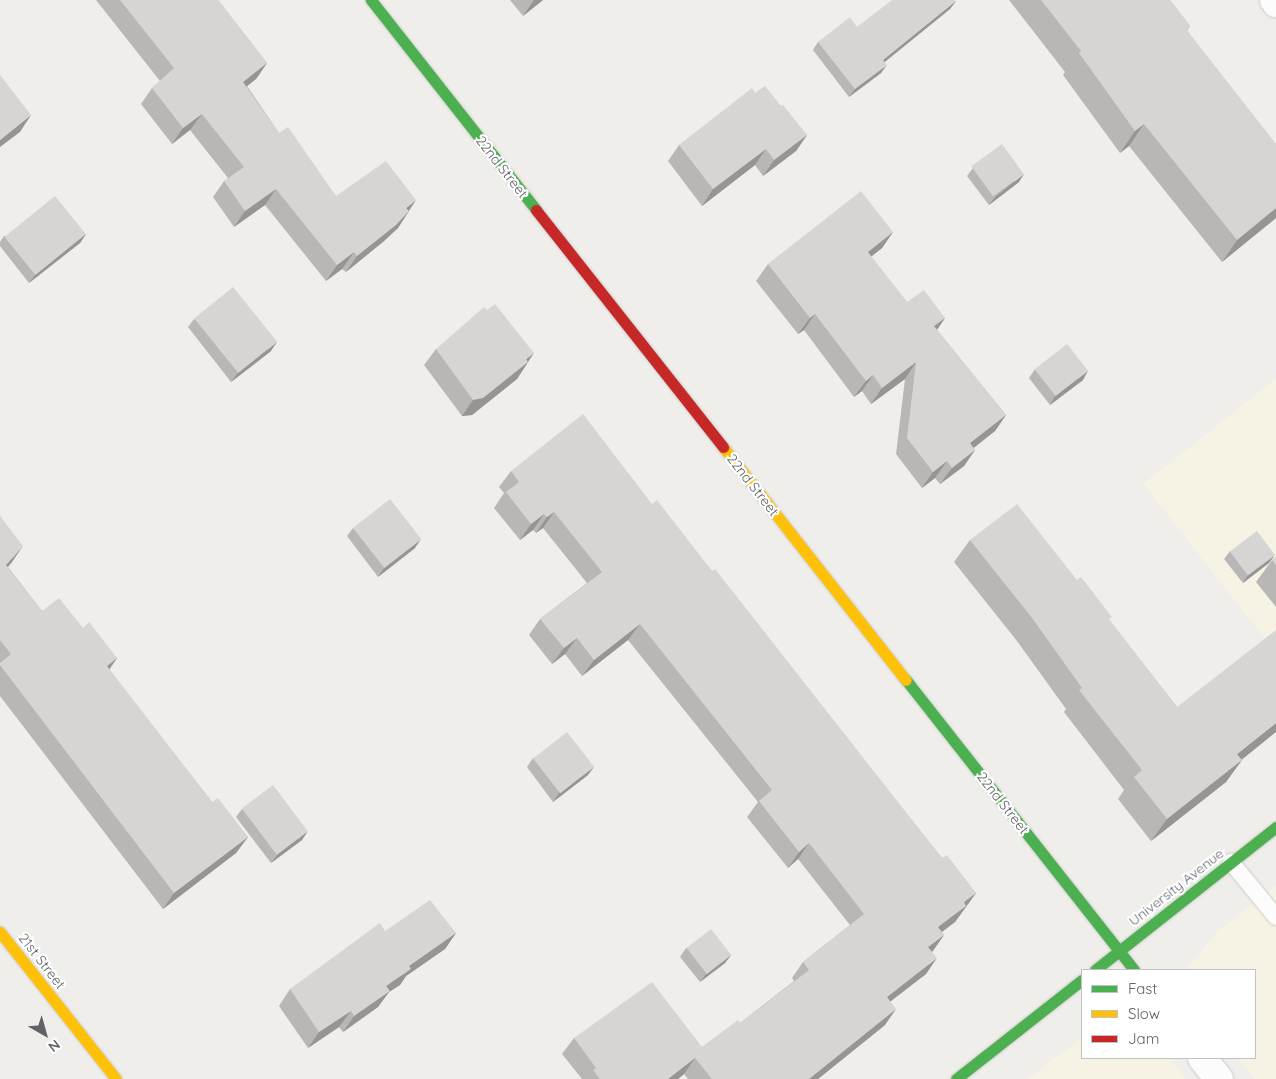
<!DOCTYPE html>
<html>
<head>
<meta charset="utf-8">
<style>
	body { margin:0 }
	#map { position:relative; width:1276px; height:1079px; overflow:hidden; background:#efeeea; font-family:Quicksand,sans-serif }
	div>[style] { position:absolute }
	[style*='--x'] { left:calc(var(--x)*1px); top:calc(var(--y)*1px); width:calc(var(--w)*1px); rotate:calc(var(--a)*1deg) }
	.commercial>* { inset:0; background:#f7f3e4 }
	.roads { filter:drop-shadow(0 0 1px #cbcccc) drop-shadow(0 0 1px #cbcccc) }
	.lane>* { height:16px; margin:-8px; padding:0 8px; transform-origin:8px; border-radius:8px; background:#fdfcfc }
	.street>* { height:28px; margin:-14px; padding:0 14px; transform-origin:14px; border-radius:14px; background:#fdfcfc }
	.fast>* { height:11px; margin:-5.5px; padding:0 5.5px; transform-origin:5.5px; border-radius:5.5px; background:#4caf50 }
	.slow>* { height:11px; margin:-5.5px; padding:0 5.5px; transform-origin:5.5px; border-radius:5.5px; background:#ffc107 }
	.jam>* { height:11px; margin:-5.5px; padding:0 5.5px; transform-origin:5.5px; border-radius:5.5px; background:#c62828 }
	.wall>* { inset:0; background:#b8b7b5 }
	.shaded-wall>* { inset:0; background:#969594 }
	.building>* { inset:0; background:#d6d5d3; transform-origin:0 0 }
	span { translate:-50% -50%; white-space:nowrap; text-align:center; line-height:1.15; -webkit-text-stroke:4.5px #fff; paint-order:stroke }
	.street-label { font-size:14px; color:#5f6368 }
	.legend { position:absolute; left:1081px; top:969px; width:175px; height:90px; box-sizing:border-box; background:#fff; border:1px solid #bfc1c3; margin:0; padding:6px 9px; list-style:none; font-size:15px; color:#5f6368 }
	.legend li { display:flex; align-items:center; gap:10px; height:25px }
	.legend b { width:25px; border:1px solid #bfc1c3 }
	.north { position:absolute; left:20px; top:1009px; width:50px; height:50px; -webkit-text-stroke:4px #fff; paint-order:stroke; rotate:142deg; font-size:14px; font-weight:700; line-height:20px; text-align:center; color:#5f6368 }
	.north::after { content:''; display:block; margin:auto; width:18px; height:22px; background:#5f6368; clip-path:polygon(50% 0,100% 100%,50% 72%,0 100%) }
</style>
</head>
<body>
<div id="map">
	<div class="commercial">
		<div style="clip-path:polygon(1276px 379px,1276px 652px,1143px 484px)"></div>
		<div style="clip-path:polygon(1276px 886px,1276px 1079px,1255px 1079px,1238px 1058px,1255px 1058px,1255px 970px,1187px 970px,1188px 967px,1218px 931px)"></div>
		<div style="clip-path:polygon(1082px 1038px,1082px 1058px,1169px 1058px,1185px 1079px,1027px 1079px)"></div>
	</div>
	<div class="roads">
		<div class="lane">
			<div style="--x:1231;--y:862;--w:71;--a:50.7"></div>
		</div>
		<div class="street">
			<div style="--x:1274;--y:0;--w:4;--a:56"></div>
			<div style="--x:1202;--y:1058;--w:27;--a:51"></div>
		</div>
		<div class="fast">
			<div style="--x:371;--y:0;--w:267;--a:51.8"></div>
			<div style="--x:906;--y:680;--w:369;--a:51.8"></div>
			<div style="--x:1095;--y:970;--w:231;--a:-38.3"></div>
			<div style="--x:956;--y:1079;--w:160;--a:-38.2"></div>
		</div>
		<div class="slow">
			<div style="--x:723;--y:447;--w:296;--a:51.9"></div>
			<div style="--x:0;--y:932;--w:187;--a:51.7"></div>
		</div>
		<div class="jam">
			<div style="--x:536;--y:210;--w:302;--a:51.7"></div>
		</div>
	</div>
	<div class="wall">
		<div style="clip-path:polygon(96px 0,218px 0,267px 63px,256px 79px,247px 86px,279px 133px,336px 196px,409px 211px,398px 228px,384px 241px,346px 272px,342px 269px,326px 281px,265px 205px,234px 227px,213px 197px,224px 181px,228px 178px,190px 130px,172px 144px,141px 104px,152px 88px,160px 81px)"></div>
		<div style="clip-path:polygon(510px 0,543px 0,523px 16px)"></div>
		<div style="clip-path:polygon(1009px 0,1170px 0,1190px 26px,1187px 30px,1276px 218px,1222px 262px,1129px 146px,1120px 153px,1063px 75px,1065px 72px)"></div>
		<div style="clip-path:polygon(956px 1px,950px 9px,885px 62px,881px 73px,849px 97px,813px 50px,818px 42px,857px 27px)"></div>
		<div style="clip-path:polygon(755px 93px,781px 106px,807px 135px,796px 151px,763px 176px,755px 165px,702px 206px,668px 161px,679px 145px)"></div>
		<div style="clip-path:polygon(973px 168px,1019px 182px,989px 205px,967px 176px)"></div>
		<div style="clip-path:polygon(893px 232px,882px 248px,871px 257px,907px 302px,945px 318px,937px 330px,1006px 415px,995px 431px,974px 448px,975px 450px,964px 466px,940px 484px,935px 478px,922px 488px,896px 454px,905px 379px,871px 404px,862px 391px,854px 397px,804px 330px,798px 334px,756px 281px,768px 264px)"></div>
		<div style="clip-path:polygon(86px 234px,80px 243px,29px 283px,0 246px,0 242px,4px 236px)"></div>
		<div style="clip-path:polygon(194px 319px,271px 351px,231px 382px,188px 327px)"></div>
		<div style="clip-path:polygon(436px 349px,528px 362px,517px 379px,472px 415px,462px 416px,424px 365px)"></div>
		<div style="clip-path:polygon(1035px 369px,1083px 380px,1050px 405px,1029px 378px)"></div>
		<div style="clip-path:polygon(511px 471px,652px 504px,712px 571px,942px 858px,976px 893px,955px 922px,942px 932px,944px 935px,932px 951px,926px 974px,890px 1002px,885px 1025px,818px 1079px,688px 1079px,684px 1074px,678px 1079px,582px 1079px,562px 1054px,574px 1038px,702px 1047px,740px 1023px,794px 981px,792px 978px,803px 962px,850px 925px,798px 859px,788px 868px,747px 817px,758px 802px,628px 640px,582px 676px,565px 654px,552px 664px,529px 635px,540px 619px,587px 583px,543px 528px,536px 533px,533px 530px,520px 540px,494px 508px,504px 493px,499px 487px)"></div>
		<div style="clip-path:polygon(0 516px,12px 562px,8px 567px,42px 611px,83px 628px,117px 658px,109px 670px,212px 802px,248px 837px,236px 853px,163px 909px,0 696px)"></div>
		<div style="clip-path:polygon(353px 528px,415px 548px,378px 577px,347px 536px)"></div>
		<div style="clip-path:polygon(970px 540px,1077px 580px,1109px 620px,1177px 707px,1242px 760px,1226px 782px,1151px 841px,1118px 799px,1124px 790px,1064px 712px,1066px 709px,1017px 641px,954px 562px)"></div>
		<div style="clip-path:polygon(1230px 551px,1269px 563px,1243px 583px,1224px 559px)"></div>
		<div style="clip-path:polygon(1276px 557px,1276px 607px,1256px 582px,1272px 560px)"></div>
		<div style="clip-path:polygon(533px 758px,588px 775px,553px 802px,527px 767px)"></div>
		<div style="clip-path:polygon(242px 809px,302px 840px,271px 863px,236px 817px)"></div>
		<div style="clip-path:polygon(385px 931px,456px 933px,445px 949px,406px 976px,400px 985px,389px 992px,378px 1007px,343px 1032px,339px 1027px,308px 1048px,279px 1006px,290px 989px)"></div>
		<div style="clip-path:polygon(686px 948px,731px 955px,725px 963px,700px 982px,680px 957px)"></div>
	</div>
	<div class="shaded-wall">
		<div style="clip-path:polygon(534px 0,543px 0,523px 16px)"></div>
		<div style="clip-path:polygon(956px 1px,950px 9px,877px 68px,883px 60px)"></div>
		<div style="clip-path:polygon(267px 63px,256px 79px,232px 98px,243px 82px)"></div>
		<div style="clip-path:polygon(887px 65px,881px 73px,849px 97px,855px 89px)"></div>
		<div style="clip-path:polygon(202px 114px,190px 130px,172px 144px,183px 128px)"></div>
		<div style="clip-path:polygon(31px 115px,20px 132px,0 147px,0 140px)"></div>
		<div style="clip-path:polygon(1144px 124px,1129px 146px,1120px 153px,1135px 131px)"></div>
		<div style="clip-path:polygon(807px 135px,796px 151px,763px 176px,774px 160px)"></div>
		<div style="clip-path:polygon(766px 149px,755px 165px,702px 206px,713px 189px)"></div>
		<div style="clip-path:polygon(1024px 174px,1019px 182px,989px 205px,995px 197px)"></div>
		<div style="clip-path:polygon(276px 189px,265px 205px,234px 227px,245px 211px)"></div>
		<div style="clip-path:polygon(416px 200px,398px 228px,384px 241px,346px 272px,357px 256px,406px 208px)"></div>
		<div style="clip-path:polygon(1276px 208px,1276px 218px,1222px 262px,1237px 240px)"></div>
		<div style="clip-path:polygon(893px 232px,882px 248px,856px 268px,868px 252px)"></div>
		<div style="clip-path:polygon(86px 234px,80px 243px,29px 283px,35px 275px)"></div>
		<div style="clip-path:polygon(354px 252px,342px 269px,326px 281px,337px 265px)"></div>
		<div style="clip-path:polygon(815px 314px,804px 330px,798px 334px,810px 318px)"></div>
		<div style="clip-path:polygon(945px 318px,934px 334px,934px 326px)"></div>
		<div style="clip-path:polygon(277px 342px,271px 351px,231px 382px,237px 374px)"></div>
		<div style="clip-path:polygon(534px 353px,517px 379px,472px 415px,462px 416px,473px 400px)"></div>
		<div style="clip-path:polygon(916px 362px,905px 379px,871px 404px,882px 388px)"></div>
		<div style="clip-path:polygon(1088px 371px,1083px 380px,1050px 405px,1055px 396px)"></div>
		<div style="clip-path:polygon(873px 375px,862px 391px,854px 397px,866px 381px)"></div>
		<div style="clip-path:polygon(1006px 415px,995px 431px,959px 459px,970px 443px)"></div>
		<div style="clip-path:polygon(975px 450px,964px 466px,940px 484px,952px 468px)"></div>
		<div style="clip-path:polygon(947px 461px,935px 478px,922px 488px,933px 472px)"></div>
		<div style="clip-path:polygon(554px 512px,543px 528px,536px 533px,547px 517px)"></div>
		<div style="clip-path:polygon(544px 514px,533px 530px,520px 540px,531px 524px)"></div>
		<div style="clip-path:polygon(421px 539px,415px 548px,378px 577px,384px 568px)"></div>
		<div style="clip-path:polygon(23px 546px,12px 562px,0 575px,6px 565px)"></div>
		<div style="clip-path:polygon(1275px 555px,1269px 563px,1243px 583px,1248px 575px)"></div>
		<div style="clip-path:polygon(640px 624px,628px 640px,582px 676px,594px 660px)"></div>
		<div style="clip-path:polygon(577px 638px,565px 654px,552px 664px,564px 648px)"></div>
		<div style="clip-path:polygon(117px 658px,106px 674px,107px 666px)"></div>
		<div style="clip-path:polygon(1276px 723px,1276px 732px,1234px 766px,1242px 760px,1226px 782px,1151px 841px,1167px 819px,1237px 754px)"></div>
		<div style="clip-path:polygon(594px 767px,588px 775px,553px 802px,559px 793px)"></div>
		<div style="clip-path:polygon(308px 831px,302px 840px,271px 863px,277px 855px)"></div>
		<div style="clip-path:polygon(248px 837px,236px 853px,163px 909px,174px 893px)"></div>
		<div style="clip-path:polygon(809px 843px,798px 859px,788px 868px,799px 852px)"></div>
		<div style="clip-path:polygon(976px 893px,955px 922px,927px 943px,938px 927px,964px 902px)"></div>
		<div style="clip-path:polygon(456px 933px,445px 949px,406px 976px,400px 985px,389px 992px,378px 1007px,343px 1032px,354px 1016px,409px 966px)"></div>
		<div style="clip-path:polygon(944px 935px,933px 951px,917px 963px,928px 947px)"></div>
		<div style="clip-path:polygon(731px 955px,725px 963px,700px 982px,706px 974px)"></div>
		<div style="clip-path:polygon(937px 958px,926px 974px,875px 1013px,887px 997px)"></div>
		<div style="clip-path:polygon(896px 1009px,885px 1025px,818px 1079px,809px 1079px)"></div>
		<div style="clip-path:polygon(351px 1011px,339px 1027px,308px 1048px,319px 1032px)"></div>
		<div style="clip-path:polygon(695px 1058px,684px 1074px,678px 1079px,668px 1079px)"></div>
	</div>
	<div class="building">
		<div style="clip-path:polygon(120px 0,218px 0,267px 63px,243px 82px,279px 133px,288px 127px,336px 196px,386px 161px,416px 200px,406px 208px,409px 211px,396px 225px,357px 256px,354px 252px,337px 265px,276px 189px,245px 211px,224px 181px,244px 167px,202px 114px,183px 128px,152px 88px,174px 68px)"></div>
		<div style="clip-path:polygon(892px 0,955px 0,956px 1px,883px 60px,887px 65px,855px 89px,818px 42px,850px 17px,857px 27px)"></div>
		<div style="clip-path:polygon(1041px 0,1170px 0,1190px 26px,1186px 29px,1276px 144px,1276px 208px,1237px 240px,1144px 124px,1135px 131px,1079px 53px,1081px 51px)"></div>
		<div style="clip-path:polygon(0 75px,31px 115px,0 140px)"></div>
		<div style="clip-path:polygon(765px 86px,781px 106px,783px 105px,807px 135px,774px 160px,766px 149px,713px 189px,679px 145px,752px 88px,755px 93px)"></div>
		<div style="left:1002px;top:144px;width:37px;height:38px;rotate:54deg"></div>
		<div style="clip-path:polygon(861px 191px,893px 232px,868px 252px,907px 302px,924px 290px,945px 318px,934px 326px,1006px 415px,970px 443px,975px 450px,952px 468px,947px 461px,933px 472px,907px 438px,916px 362px,882px 388px,873px 375px,866px 381px,815px 314px,810px 318px,768px 264px)"></div>
		<div style="left:55px;top:196px;width:49px;height:65px;rotate:51deg"></div>
		<div style="left:233px;top:287px;width:70px;height:50px;rotate:51deg"></div>
		<div style="clip-path:polygon(495px 304px,534px 353px,526px 359px,528px 362px,483px 398px,473px 400px,436px 349px,484px 307px,487px 310px)"></div>
		<div style="left:1067px;top:344px;width:34px;height:41px;rotate:52deg"></div>
		<div style="clip-path:polygon(583px 414px,652px 504px,657px 500px,712px 571px,715px 569px,942px 858px,947px 855px,976px 893px,964px 902px,966px 906px,938px 927px,944px 935px,928px 947px,937px 958px,887px 997px,896px 1009px,809px 1079px,712px 1079px,695px 1058px,668px 1079px,600px 1079px,593px 1070px,596px 1068px,574px 1038px,652px 982px,702px 1047px,738px 1020px,740px 1023px,809px 970px,803px 962px,864px 914px,809px 843px,799px 852px,759px 801px,772px 790px,640px 624px,594px 660px,577px 638px,564px 648px,540px 619px,602px 572px,554px 512px,547px 517px,544px 514px,531px 524px,506px 492px,519px 482px,511px 471px)"></div>
		<div style="left:390px;top:499px;width:51px;height:47px;rotate:52deg"></div>
		<div style="clip-path:polygon(1017px 504px,1077px 580px,1081px 577px,1112px 617px,1109px 619px,1177px 707px,1276px 630px,1276px 723px,1237px 754px,1242px 760px,1167px 819px,1134px 777px,1142px 770px,1079px 690px,1082px 688px,1032px 618px,970px 540px)"></div>
		<div style="clip-path:polygon(0 516px,23px 546px,6px 565px,42px 611px,59px 598px,83px 628px,89px 622px,117px 658px,107px 666px,212px 802px,218px 798px,248px 837px,174px 893px,0 665px,0 663px,11px 654px,0 640px)"></div>
		<div style="left:1257px;top:531px;width:30px;height:34px;rotate:53deg"></div>
		<div style="clip-path:polygon(1276px 557px,1276px 565px,1272px 560px)"></div>
		<div style="left:567px;top:732px;width:44px;height:43px;rotate:52deg"></div>
		<div style="left:273px;top:785px;width:58px;height:39px;rotate:53deg"></div>
		<div style="clip-path:polygon(430px 900px,456px 933px,409px 966px,411px 969px,386px 986px,390px 991px,354px 1016px,351px 1011px,319px 1032px,290px 989px,380px 923px,385px 931px)"></div>
		<div style="left:711px;top:929px;width:33px;height:31px;rotate:52deg"></div>
	</div>
	<div class="street-label">
		<span style="left:502px;top:167px;rotate:52deg">22nd Street</span>
		<span style="left:753px;top:485px;rotate:52deg">22nd Street</span>
		<span style="left:1003px;top:803px;rotate:52deg">22nd Street</span>
		<span style="left:1176px;top:887px;rotate:-38deg">University Avenue</span>
		<span style="left:42px;top:961px;rotate:52deg">21st Street</span>
	</div>
	<ul class="legend">
	<li><b style="height:6px;background:#4caf50"></b>Fast</li>
	<li><b style="height:6px;background:#ffc107"></b>Slow</li>
	<li><b style="height:6px;background:#c62828"></b>Jam</li>
	</ul>
	<div class="north">N</div>
</div>
</body>
</html>
